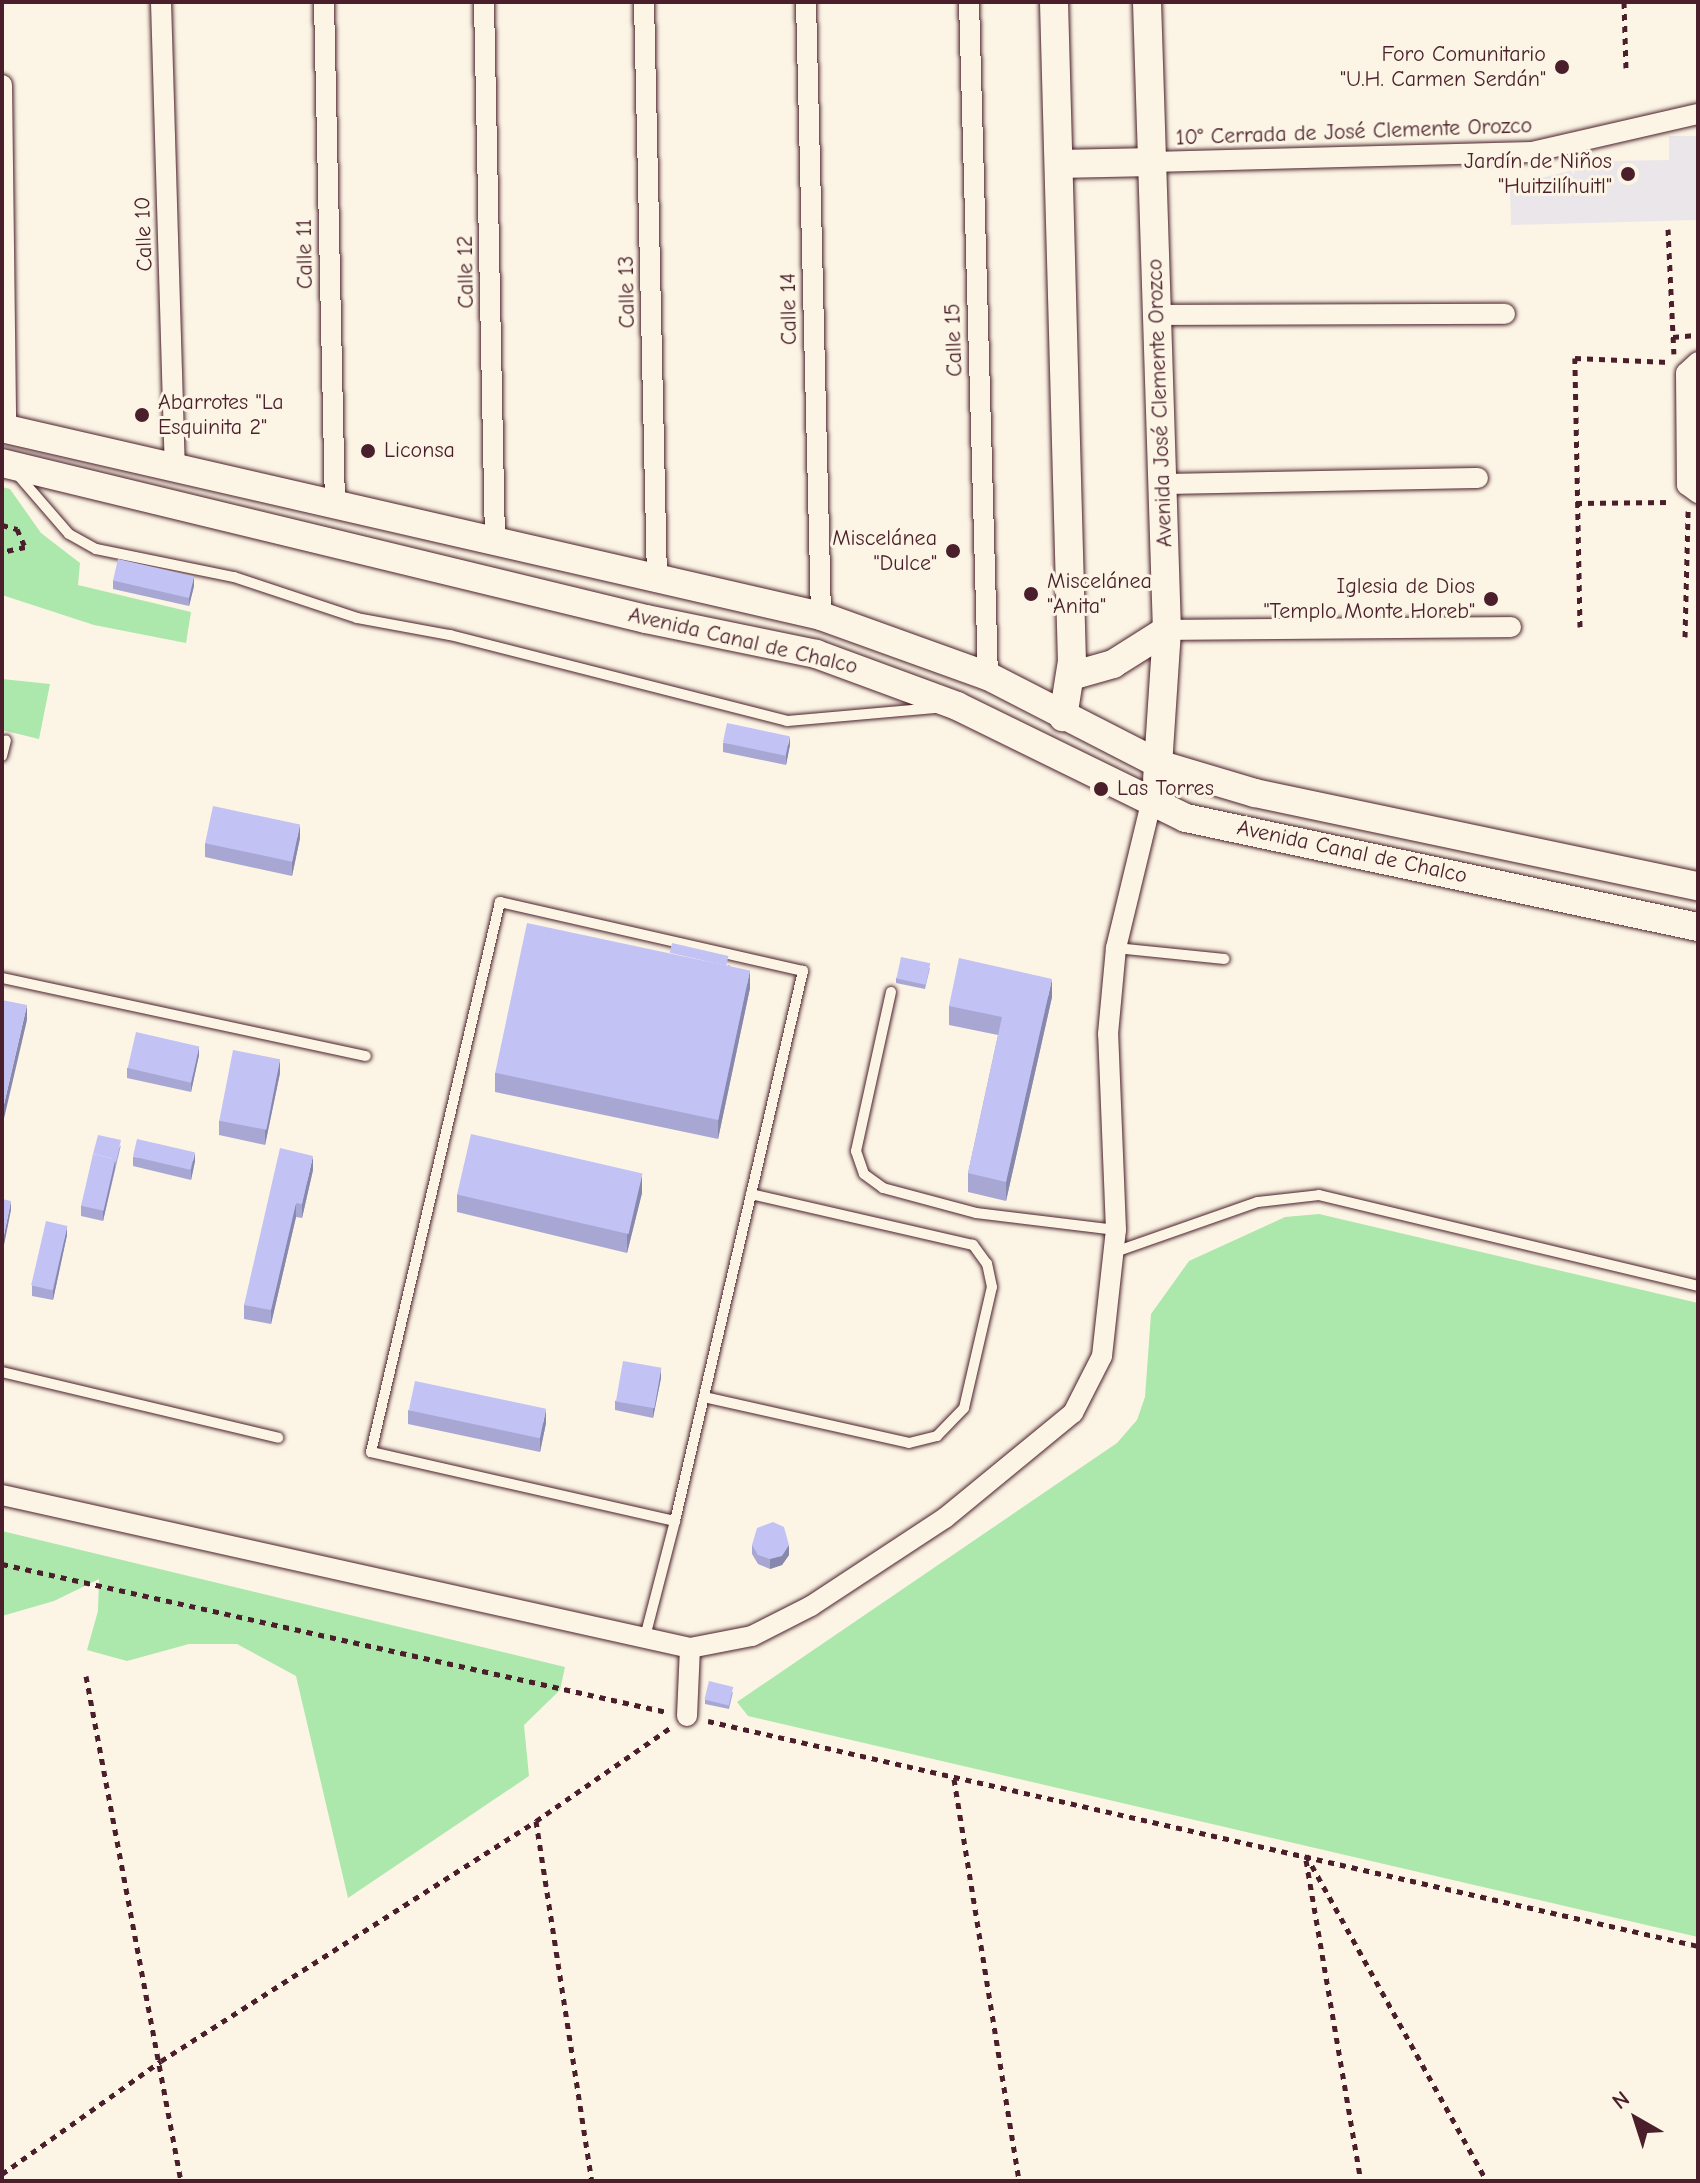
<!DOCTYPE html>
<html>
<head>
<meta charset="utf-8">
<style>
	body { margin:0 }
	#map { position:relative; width:1700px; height:2183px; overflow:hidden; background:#fcf5e5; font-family:"Comic Neue",sans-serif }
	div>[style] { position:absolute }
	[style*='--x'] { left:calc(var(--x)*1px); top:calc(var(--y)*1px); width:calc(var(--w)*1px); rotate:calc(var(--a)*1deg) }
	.built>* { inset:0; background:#ebe6ea }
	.green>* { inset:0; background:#ace7ac }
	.path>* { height:5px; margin-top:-2.5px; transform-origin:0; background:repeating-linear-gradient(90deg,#4a1f2b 0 6px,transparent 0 12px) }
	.roads { filter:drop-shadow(0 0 2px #4a1f2b) drop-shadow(0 0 2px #4a1f2b) }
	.lane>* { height:10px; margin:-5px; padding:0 5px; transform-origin:5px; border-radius:5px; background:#fcf5e5 }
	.street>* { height:20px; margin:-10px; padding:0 10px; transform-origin:10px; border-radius:10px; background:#fcf5e5 }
	.secondary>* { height:28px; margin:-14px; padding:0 14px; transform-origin:14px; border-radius:14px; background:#fcf5e5 }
	.wall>* { inset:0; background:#a8a7d3 }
	.shaded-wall>* { inset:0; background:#8888ac }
	.building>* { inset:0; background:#c3c2f5; transform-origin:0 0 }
	.dots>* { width:22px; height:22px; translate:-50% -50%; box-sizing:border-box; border:4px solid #fcf5e5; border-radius:50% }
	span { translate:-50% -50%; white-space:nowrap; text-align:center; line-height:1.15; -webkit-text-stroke:6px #fcf5e5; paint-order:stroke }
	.poi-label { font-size:22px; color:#4a1f2b }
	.right { translate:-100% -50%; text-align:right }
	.left { translate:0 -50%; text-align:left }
	.street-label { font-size:22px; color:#4a1f2b }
	.frame { position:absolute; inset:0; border:4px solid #4a1f2b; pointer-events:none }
	.north { position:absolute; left:1596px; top:2079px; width:80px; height:80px; -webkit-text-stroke:6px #fcf5e5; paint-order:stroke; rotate:321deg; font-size:22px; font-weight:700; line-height:32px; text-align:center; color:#4a1f2b }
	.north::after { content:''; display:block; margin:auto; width:28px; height:36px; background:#4a1f2b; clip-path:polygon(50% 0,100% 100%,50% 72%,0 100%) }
</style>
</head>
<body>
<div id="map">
	<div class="built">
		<div style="clip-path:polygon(1669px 136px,1698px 136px,1698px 220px,1511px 225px,1510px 186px,1607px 161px,1669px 160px)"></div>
	</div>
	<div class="green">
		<div style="clip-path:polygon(2px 487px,10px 489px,41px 533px,80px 563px,78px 585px,191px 612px,186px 643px,94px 625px,2px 595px)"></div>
		<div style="clip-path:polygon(2px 679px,50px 684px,39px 739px,2px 730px)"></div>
		<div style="clip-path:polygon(1319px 1214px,1698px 1303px,1698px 1937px,748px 1716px,737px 1702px,1117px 1443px,1137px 1420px,1145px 1397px,1151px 1314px,1189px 1261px,1285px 1217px)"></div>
		<div style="clip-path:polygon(2px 1531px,565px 1667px,560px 1690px,524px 1725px,529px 1776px,348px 1898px,296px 1676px,237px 1644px,189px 1644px,127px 1661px,87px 1650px,98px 1611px,99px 1579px,54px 1601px,2px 1616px)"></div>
	</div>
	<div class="path">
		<div style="--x:1624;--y:2;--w:66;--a:88.3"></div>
		<div style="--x:1668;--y:229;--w:125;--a:87.3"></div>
		<div style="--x:1673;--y:337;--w:25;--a:-5"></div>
		<div style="--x:1576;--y:503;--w:95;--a:-0.6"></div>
		<div style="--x:2;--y:525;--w:16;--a:15"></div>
		<div style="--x:17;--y:529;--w:20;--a:66"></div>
		<div style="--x:25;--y:547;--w:24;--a:168"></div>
		<div style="--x:1580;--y:627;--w:269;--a:-91.1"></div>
		<div style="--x:1575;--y:358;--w:94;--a:2.4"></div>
		<div style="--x:1685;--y:637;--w:126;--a:-88.6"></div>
		<div style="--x:2;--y:1564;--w:681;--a:12.55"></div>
		<div style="--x:86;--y:1676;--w:514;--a:79.35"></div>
		<div style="--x:708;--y:1721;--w:1015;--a:12.8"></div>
		<div style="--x:954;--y:1779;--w:407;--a:80.8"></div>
		<div style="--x:536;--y:1821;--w:364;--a:81.2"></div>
		<div style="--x:1306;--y:1855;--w:373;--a:61"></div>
		<div style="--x:1306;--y:1860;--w:326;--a:80.3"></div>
		<div style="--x:2;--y:2174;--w:195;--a:-35.4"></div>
		<div style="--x:161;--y:2061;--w:445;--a:-32.6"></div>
		<div style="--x:536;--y:1821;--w:163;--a:-34.8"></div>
	</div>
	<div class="roads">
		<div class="lane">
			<div style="--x:17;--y:474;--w:79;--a:49.1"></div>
			<div style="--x:69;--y:534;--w:31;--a:29"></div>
			<div style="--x:96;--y:549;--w:141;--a:11.5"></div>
			<div style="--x:234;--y:577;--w:130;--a:18.4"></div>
			<div style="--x:357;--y:618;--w:95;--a:10.4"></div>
			<div style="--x:450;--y:635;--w:348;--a:14.3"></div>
			<div style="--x:787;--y:721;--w:149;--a:-5"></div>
			<div style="--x:2;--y:756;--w:16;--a:-76"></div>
			<div style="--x:1116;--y:948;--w:109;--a:5.8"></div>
			<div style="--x:2;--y:978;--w:372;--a:12.1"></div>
			<div style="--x:891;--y:992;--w:163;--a:102.4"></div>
			<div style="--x:856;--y:1151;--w:24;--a:71"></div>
			<div style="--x:864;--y:1174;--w:24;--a:36"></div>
			<div style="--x:883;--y:1188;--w:96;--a:15"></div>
			<div style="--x:976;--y:1213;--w:141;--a:6.9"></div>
			<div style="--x:1115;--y:1252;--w:151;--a:-19.3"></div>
			<div style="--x:1258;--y:1202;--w:61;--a:-6.5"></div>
			<div style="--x:1319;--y:1195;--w:390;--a:13.5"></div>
			<div style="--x:2;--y:1372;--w:284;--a:13.4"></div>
			<div style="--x:704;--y:1397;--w:210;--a:12.6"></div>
			<div style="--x:909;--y:1443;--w:29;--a:-14"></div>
			<div style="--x:937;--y:1436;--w:39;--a:-46"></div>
			<div style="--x:964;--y:1408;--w:124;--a:-77"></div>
			<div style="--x:992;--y:1287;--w:24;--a:-102"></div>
			<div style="--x:987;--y:1264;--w:24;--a:-126"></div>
			<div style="--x:973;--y:1245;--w:228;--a:-167.1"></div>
			<div style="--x:645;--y:1637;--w:120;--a:-75.5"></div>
			<div style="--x:675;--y:1521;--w:565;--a:-76.9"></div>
			<div style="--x:803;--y:971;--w:311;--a:-167.2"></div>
			<div style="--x:500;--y:902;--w:565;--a:103.2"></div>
			<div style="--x:371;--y:1452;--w:312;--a:12.8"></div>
		</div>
		<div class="street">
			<div style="--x:161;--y:2;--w:463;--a:88.3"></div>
			<div style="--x:324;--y:2;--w:504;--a:88.75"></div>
			<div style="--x:484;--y:2;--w:540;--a:88.83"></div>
			<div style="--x:644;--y:2;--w:579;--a:88.71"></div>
			<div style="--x:806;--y:2;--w:614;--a:88.6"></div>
			<div style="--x:969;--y:2;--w:674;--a:88.39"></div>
			<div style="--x:2;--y:85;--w:344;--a:89.3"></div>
			<div style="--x:1152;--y:162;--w:380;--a:-1.5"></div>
			<div style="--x:1532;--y:152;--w:170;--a:-12.9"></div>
			<div style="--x:1157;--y:315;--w:348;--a:-0.2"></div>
			<div style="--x:1698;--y:362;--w:16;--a:137"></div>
			<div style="--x:1686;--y:373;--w:112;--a:89.5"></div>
			<div style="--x:1687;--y:485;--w:14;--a:36"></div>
			<div style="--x:1163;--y:484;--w:315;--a:-1.1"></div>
			<div style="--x:1167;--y:630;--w:344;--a:-0.5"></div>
			<div style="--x:2;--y:1495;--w:705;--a:12.54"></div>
			<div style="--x:690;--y:1648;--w:63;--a:-11"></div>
			<div style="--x:752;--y:1636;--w:66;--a:-27"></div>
			<div style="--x:811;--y:1606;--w:160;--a:-33.3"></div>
			<div style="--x:945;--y:1518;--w:166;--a:-39.4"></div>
			<div style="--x:1073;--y:1413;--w:64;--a:-63"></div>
			<div style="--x:1102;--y:1356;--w:127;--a:-83.7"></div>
			<div style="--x:1116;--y:1230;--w:196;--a:-92.3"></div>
			<div style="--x:1108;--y:1034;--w:86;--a:-84.7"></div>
			<div style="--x:1116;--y:948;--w:149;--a:-76.4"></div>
			<div style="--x:687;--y:1716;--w:68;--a:-87.5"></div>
		</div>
		<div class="secondary">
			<div style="--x:1054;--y:2;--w:659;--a:88.44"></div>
			<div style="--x:1072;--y:661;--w:57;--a:99.1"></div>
			<div style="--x:1147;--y:2;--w:628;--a:88.18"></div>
			<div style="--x:1167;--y:630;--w:149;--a:93.8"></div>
			<div style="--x:1059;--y:164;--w:93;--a:-1.2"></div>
			<div style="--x:2;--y:428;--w:840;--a:12.93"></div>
			<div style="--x:821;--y:616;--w:177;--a:19.8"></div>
			<div style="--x:988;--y:676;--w:195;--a:27.2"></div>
			<div style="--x:1161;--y:765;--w:98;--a:16.6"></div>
			<div style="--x:1255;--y:793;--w:453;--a:11.9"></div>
			<div style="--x:2;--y:463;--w:663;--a:13.62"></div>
			<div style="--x:646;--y:619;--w:174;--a:11.6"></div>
			<div style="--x:816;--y:654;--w:150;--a:20.2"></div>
			<div style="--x:957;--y:706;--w:255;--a:26.1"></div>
			<div style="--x:1186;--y:818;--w:523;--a:12.02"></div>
			<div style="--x:1071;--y:676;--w:44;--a:-15.9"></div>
			<div style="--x:1113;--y:664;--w:64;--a:-32.2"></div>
		</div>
	</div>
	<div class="wall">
		<div style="clip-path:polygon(113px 580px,194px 586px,189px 606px,113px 589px)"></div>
		<div style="clip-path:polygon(723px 743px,790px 745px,786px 765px,723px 752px)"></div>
		<div style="clip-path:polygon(300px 838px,292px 876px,205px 857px,205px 843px)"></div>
		<div style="clip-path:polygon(729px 965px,750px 988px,718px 1139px,495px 1092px,495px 1073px)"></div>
		<div style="clip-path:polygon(930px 968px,925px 989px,896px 983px,896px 978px)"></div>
		<div style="clip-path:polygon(1052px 997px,1006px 1201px,968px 1192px,968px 1173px,998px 1035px,949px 1025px,949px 1006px)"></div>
		<div style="clip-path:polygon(199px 1055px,191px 1092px,127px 1078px,127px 1068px)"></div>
		<div style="clip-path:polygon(280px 1073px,265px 1145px,219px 1135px,219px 1121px)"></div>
		<div style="clip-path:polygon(121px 1145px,103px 1221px,81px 1216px,81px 1206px)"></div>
		<div style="clip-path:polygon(133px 1157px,195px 1161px,191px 1180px,133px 1166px)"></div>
		<div style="clip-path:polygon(313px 1170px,302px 1218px,296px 1217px,271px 1324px,244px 1319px,244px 1305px)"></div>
		<div style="clip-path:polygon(642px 1193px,627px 1253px,457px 1212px,457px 1194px)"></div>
		<div style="clip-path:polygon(67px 1235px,53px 1300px,32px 1296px,32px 1286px)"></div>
		<div style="clip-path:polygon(661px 1378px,653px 1418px,615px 1410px,615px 1401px)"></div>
		<div style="clip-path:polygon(408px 1410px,546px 1423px,540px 1452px,408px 1424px)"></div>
		<div style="clip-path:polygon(752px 1545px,789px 1555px,782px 1565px,770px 1569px,758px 1564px,752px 1554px)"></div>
		<div style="clip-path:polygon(733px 1692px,729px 1709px,705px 1704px,705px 1700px)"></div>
	</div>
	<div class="shaded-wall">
		<div style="clip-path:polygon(194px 576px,194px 586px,189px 606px,189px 596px)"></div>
		<div style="clip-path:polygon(790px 736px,790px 745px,786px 765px,786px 755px)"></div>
		<div style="clip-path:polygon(300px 824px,300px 838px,292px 876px,292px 862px)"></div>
		<div style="clip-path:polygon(750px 970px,750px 988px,718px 1139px,718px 1120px)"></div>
		<div style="clip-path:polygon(1052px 979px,1052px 997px,1006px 1201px,1006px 1182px)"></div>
		<div style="clip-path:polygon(27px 1005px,27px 1020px,2px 1127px,2px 1113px)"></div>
		<div style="clip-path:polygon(199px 1046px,199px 1055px,191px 1092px,191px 1082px)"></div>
		<div style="clip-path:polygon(280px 1059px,280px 1073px,265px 1145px,265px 1130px)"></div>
		<div style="clip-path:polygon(195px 1152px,195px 1161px,191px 1180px,191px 1170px)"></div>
		<div style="clip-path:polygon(313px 1156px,313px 1170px,302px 1218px,302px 1204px)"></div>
		<div style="clip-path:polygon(115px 1159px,115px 1168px,103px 1221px,103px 1211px)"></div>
		<div style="clip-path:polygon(642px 1174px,642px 1193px,627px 1253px,627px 1235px)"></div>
		<div style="clip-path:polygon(11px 1201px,11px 1210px,3px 1250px,3px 1240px)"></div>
		<div style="clip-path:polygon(296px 1203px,296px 1217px,271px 1324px,271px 1310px)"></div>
		<div style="clip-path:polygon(67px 1226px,67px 1235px,53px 1300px,53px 1291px)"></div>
		<div style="clip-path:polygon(661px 1368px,661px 1378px,653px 1418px,653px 1408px)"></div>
		<div style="clip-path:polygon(546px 1409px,546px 1423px,540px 1452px,540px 1438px)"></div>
		<div style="clip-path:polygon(789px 1545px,789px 1555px,782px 1565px,770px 1569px,770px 1559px)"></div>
	</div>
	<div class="building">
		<div style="left:118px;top:559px;width:78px;height:22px;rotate:13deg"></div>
		<div style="left:727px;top:723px;width:64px;height:20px;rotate:12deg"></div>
		<div style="left:213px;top:806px;width:89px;height:38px;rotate:12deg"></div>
		<div style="left:527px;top:923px;width:228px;height:153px;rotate:12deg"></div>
		<div style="left:672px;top:943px;width:58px;height:10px;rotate:13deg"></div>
		<div style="left:901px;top:957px;width:30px;height:22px;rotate:12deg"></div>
		<div style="clip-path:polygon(959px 958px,1052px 979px,1006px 1182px,968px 1173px,1002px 1017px,949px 1006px)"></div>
		<div style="clip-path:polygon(2px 1000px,27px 1005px,2px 1113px)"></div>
		<div style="left:136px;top:1032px;width:65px;height:37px;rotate:13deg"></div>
		<div style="left:233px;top:1050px;width:48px;height:72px;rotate:11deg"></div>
		<div style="left:471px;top:1134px;width:176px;height:62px;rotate:13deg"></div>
		<div style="clip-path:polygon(98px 1135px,121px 1140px,116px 1162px,115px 1161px,115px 1159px,93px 1154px)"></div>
		<div style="left:137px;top:1139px;width:59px;height:18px;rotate:13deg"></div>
		<div style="clip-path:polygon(280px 1148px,313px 1156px,302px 1204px,296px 1203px,271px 1310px,244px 1305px)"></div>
		<div style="left:93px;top:1154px;width:23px;height:53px;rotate:13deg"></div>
		<div style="clip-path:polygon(2px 1199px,11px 1201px,3px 1240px,2px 1240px)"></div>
		<div style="left:46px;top:1221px;width:22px;height:66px;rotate:13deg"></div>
		<div style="left:623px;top:1361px;width:39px;height:41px;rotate:10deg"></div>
		<div style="left:415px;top:1381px;width:134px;height:30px;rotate:12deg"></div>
		<div style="clip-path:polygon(773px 1522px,784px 1527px,789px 1545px,782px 1556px,770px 1559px,758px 1555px,752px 1545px,757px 1528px)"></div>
		<div style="left:709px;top:1681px;width:25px;height:19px;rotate:14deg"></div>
	</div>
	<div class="dots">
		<div style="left:1562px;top:67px;background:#4a1f2b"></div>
		<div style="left:1628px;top:174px;background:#4a1f2b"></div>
		<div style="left:142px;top:415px;background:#4a1f2b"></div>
		<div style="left:368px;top:451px;background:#4a1f2b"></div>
		<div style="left:953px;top:551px;background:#4a1f2b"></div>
		<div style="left:1031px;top:594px;background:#4a1f2b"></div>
		<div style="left:1491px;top:599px;background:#4a1f2b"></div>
		<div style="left:1101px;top:789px;background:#4a1f2b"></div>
	</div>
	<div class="poi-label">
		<span class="right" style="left:1546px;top:67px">Foro Comunitario<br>"U.H. Carmen Serdán"</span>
		<span class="right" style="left:1612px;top:174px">Jardín de Niños<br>"Huitzilíhuitl"</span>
		<span class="left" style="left:158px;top:415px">Abarrotes "La<br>Esquinita 2"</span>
		<span class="left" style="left:384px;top:451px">Liconsa</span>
		<span class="right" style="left:937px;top:551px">Miscelánea<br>"Dulce"</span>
		<span class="left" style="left:1047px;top:594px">Miscelánea<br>"Anita"</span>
		<span class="right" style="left:1475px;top:599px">Iglesia de Dios<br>"Templo Monte Horeb"</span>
		<span class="left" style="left:1117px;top:789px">Las Torres</span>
	</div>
	<div class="street-label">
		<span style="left:1354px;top:132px;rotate:-2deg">10° Cerrada de José Clemente Orozco</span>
		<span style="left:144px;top:234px;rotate:-92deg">Calle 10</span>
		<span style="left:305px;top:254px;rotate:-91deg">Calle 11</span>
		<span style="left:466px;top:272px;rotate:-91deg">Calle 12</span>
		<span style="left:627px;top:292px;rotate:-91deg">Calle 13</span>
		<span style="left:789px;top:309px;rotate:-91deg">Calle 14</span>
		<span style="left:954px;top:340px;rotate:-92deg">Calle 15</span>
		<span style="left:1160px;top:403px;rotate:-92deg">Avenida José Clemente Orozco</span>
		<span style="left:743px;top:641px;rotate:13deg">Avenida Canal de Chalco</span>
		<span style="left:1352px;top:852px;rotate:12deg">Avenida Canal de Chalco</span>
	</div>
	<div class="frame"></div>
	<div class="north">N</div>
</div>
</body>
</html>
